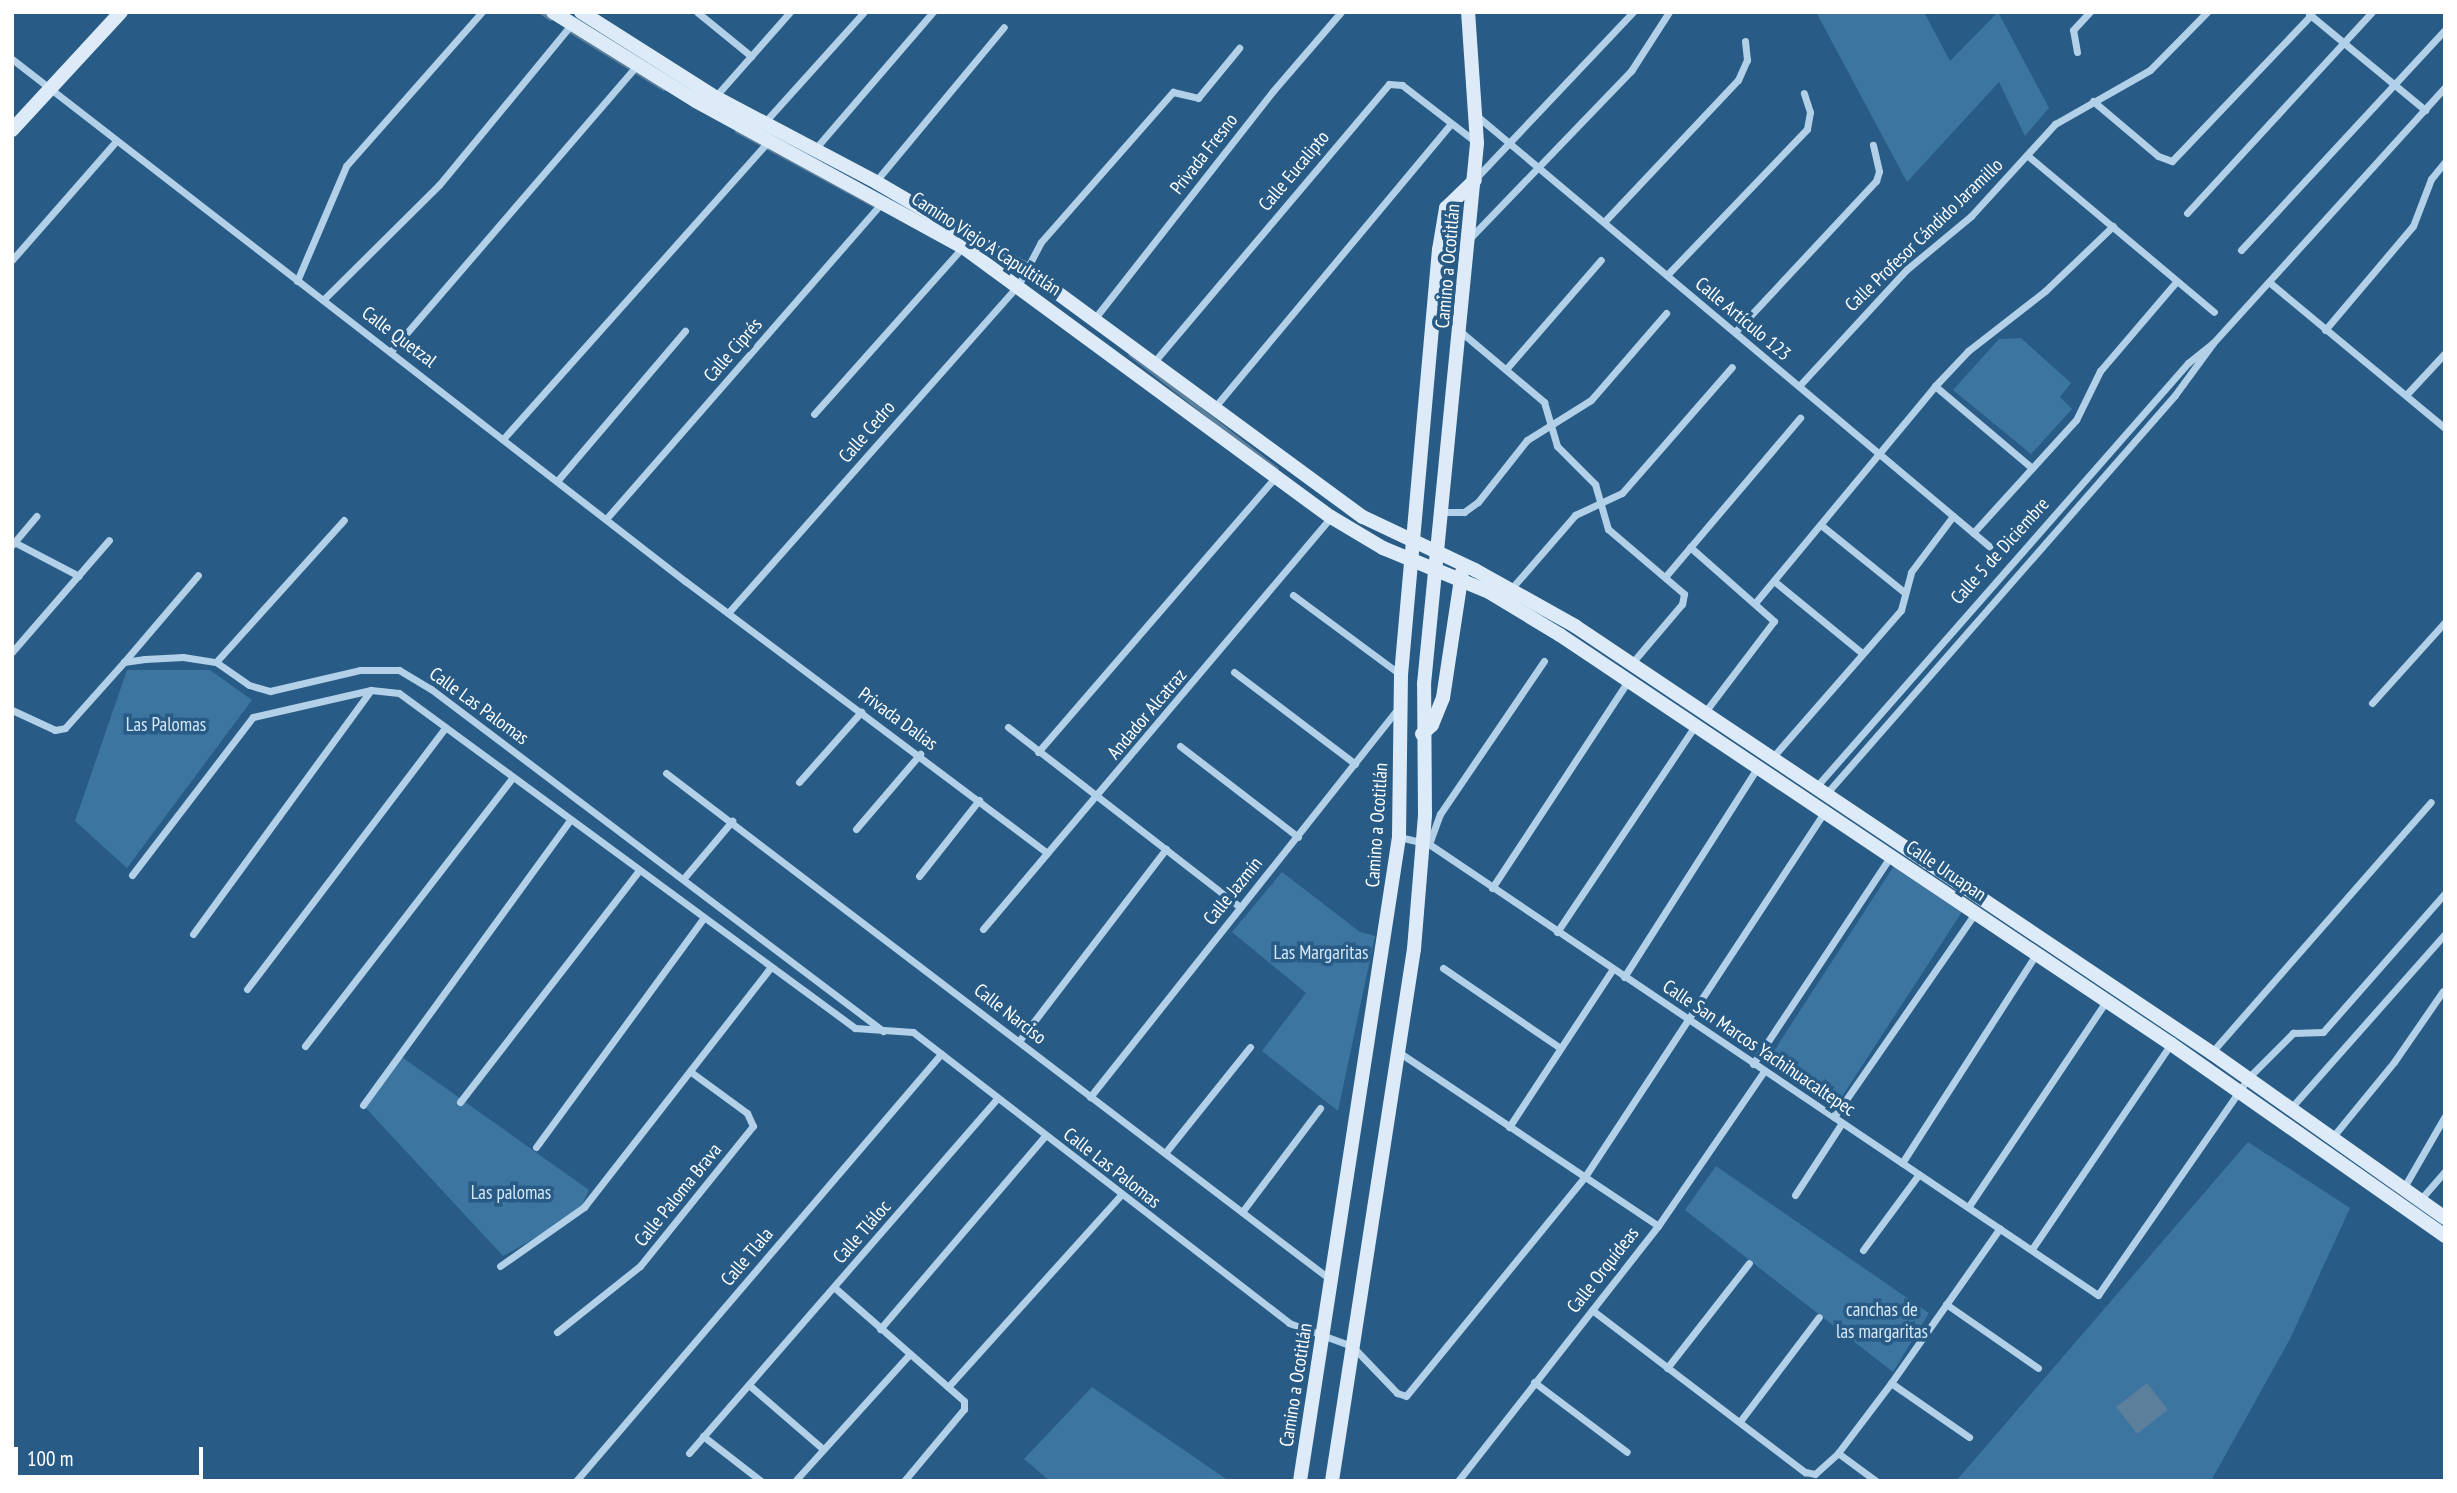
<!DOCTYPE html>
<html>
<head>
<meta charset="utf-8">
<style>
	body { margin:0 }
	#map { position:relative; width:2457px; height:1493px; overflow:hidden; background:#285b85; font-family:"PT Sans Narrow",sans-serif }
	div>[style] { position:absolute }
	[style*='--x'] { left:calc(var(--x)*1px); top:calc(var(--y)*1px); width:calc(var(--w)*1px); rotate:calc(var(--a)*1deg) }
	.green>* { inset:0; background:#3d75a1; transform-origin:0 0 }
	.water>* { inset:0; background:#5c7f9b; transform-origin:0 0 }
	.stream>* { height:3.5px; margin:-1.75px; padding:0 1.75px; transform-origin:1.75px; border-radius:1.75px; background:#5c7f9b }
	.street>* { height:7px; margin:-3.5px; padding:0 3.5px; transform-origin:3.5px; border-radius:3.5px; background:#b2d0e7 }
	.secondary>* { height:14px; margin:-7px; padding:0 7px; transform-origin:7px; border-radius:7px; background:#dcebf7 }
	span { translate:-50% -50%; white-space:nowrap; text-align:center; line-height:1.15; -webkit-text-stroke:7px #285b85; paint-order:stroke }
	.street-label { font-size:19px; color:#fff }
	.park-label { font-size:19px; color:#d6e8f6 }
	.frame { position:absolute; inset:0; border:14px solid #fff; pointer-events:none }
	.scale { position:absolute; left:14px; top:1447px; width:189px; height:32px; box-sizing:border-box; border:4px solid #fff; border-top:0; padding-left:9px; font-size:21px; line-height:24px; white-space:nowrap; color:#fff; -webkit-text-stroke:5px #285b85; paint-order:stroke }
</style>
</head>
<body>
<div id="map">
	<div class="green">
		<div style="clip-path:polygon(1816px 12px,1924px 12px,1950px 61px,1998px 12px,2049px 108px,2025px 136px,1999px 82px,1907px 182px)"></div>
		<div style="clip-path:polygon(2021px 338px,2071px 383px,2060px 397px,2072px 409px,2031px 454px,1953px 390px,1999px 339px)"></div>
		<div style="clip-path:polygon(127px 670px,210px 670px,252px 700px,127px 868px,75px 821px)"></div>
		<div style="left:1894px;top:866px;width:82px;height:234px;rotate:33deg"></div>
		<div style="clip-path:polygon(1282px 872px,1360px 932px,1375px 936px,1338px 1111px,1262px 1051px,1306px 993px,1232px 932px)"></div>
		<div style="clip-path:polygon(399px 1055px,589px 1190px,578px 1214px,503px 1256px,363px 1105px)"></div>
		<div style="clip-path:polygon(2248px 1142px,2350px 1208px,2291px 1337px,2211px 1481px,1956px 1481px)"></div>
		<div style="clip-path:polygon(1716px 1166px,1929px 1313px,1893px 1372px,1685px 1210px)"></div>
		<div style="clip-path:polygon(1092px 1387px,1229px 1481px,1050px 1481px,1024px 1459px)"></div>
	</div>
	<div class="water">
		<div style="left:2147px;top:1383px;width:34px;height:39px;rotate:52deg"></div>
	</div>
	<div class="stream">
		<div style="--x:541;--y:12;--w:12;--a:35"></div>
		<div style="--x:572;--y:32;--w:108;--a:31.8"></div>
		<div style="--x:737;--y:131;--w:157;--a:28.5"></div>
		<div style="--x:1131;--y:355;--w:185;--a:38"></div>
	</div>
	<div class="street">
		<div style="--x:697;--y:12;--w:70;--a:39.2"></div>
		<div style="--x:2309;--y:14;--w:151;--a:39.6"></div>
		<div style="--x:2077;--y:52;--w:22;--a:-100"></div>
		<div style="--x:2073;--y:30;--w:25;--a:-47"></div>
		<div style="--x:12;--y:59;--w:852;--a:37.8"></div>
		<div style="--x:685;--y:581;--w:453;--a:36.9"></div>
		<div style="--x:715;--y:97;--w:113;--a:-48.6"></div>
		<div style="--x:2093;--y:101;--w:85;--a:40.2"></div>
		<div style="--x:2158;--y:156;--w:15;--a:20"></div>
		<div style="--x:2172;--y:161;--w:202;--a:-46.4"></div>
		<div style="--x:1477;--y:116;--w:669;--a:40.03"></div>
		<div style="--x:764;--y:123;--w:149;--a:-48"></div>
		<div style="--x:815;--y:149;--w:181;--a:-49.3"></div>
		<div style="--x:2027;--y:155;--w:244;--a:40"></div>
		<div style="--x:1475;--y:179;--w:230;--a:-46.6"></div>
		<div style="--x:876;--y:181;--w:200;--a:-50.3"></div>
		<div style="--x:2187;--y:213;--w:273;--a:-47.4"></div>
		<div style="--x:1604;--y:222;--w:195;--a:-46.7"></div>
		<div style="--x:1738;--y:80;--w:22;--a:-66"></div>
		<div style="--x:1747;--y:60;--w:19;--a:-96"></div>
		<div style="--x:1471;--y:237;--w:231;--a:-46.1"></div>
		<div style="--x:1631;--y:71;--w:70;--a:-57.2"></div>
		<div style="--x:2241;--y:250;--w:300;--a:-47.2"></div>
		<div style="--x:12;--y:260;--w:158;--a:-48.8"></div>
		<div style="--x:1667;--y:275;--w:202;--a:-46.2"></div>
		<div style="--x:1807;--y:129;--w:17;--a:-80"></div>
		<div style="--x:1810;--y:112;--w:20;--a:-108"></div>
		<div style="--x:297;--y:281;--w:125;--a:-66.9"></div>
		<div style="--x:346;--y:166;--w:205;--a:-48.6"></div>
		<div style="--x:2269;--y:282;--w:229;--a:39.7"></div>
		<div style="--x:323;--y:300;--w:163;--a:-44.8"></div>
		<div style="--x:439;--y:185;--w:207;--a:-50.5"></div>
		<div style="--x:1095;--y:318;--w:288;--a:-51.9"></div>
		<div style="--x:1273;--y:91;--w:104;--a:-49.3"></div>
		<div style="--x:2325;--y:330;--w:136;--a:-49.8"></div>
		<div style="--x:2413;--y:226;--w:50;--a:-69"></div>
		<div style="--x:2431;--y:179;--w:22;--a:-51"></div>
		<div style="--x:1461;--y:332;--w:109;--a:40.1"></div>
		<div style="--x:1544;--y:402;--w:46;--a:73.5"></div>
		<div style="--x:1557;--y:446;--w:54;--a:45"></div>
		<div style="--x:1595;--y:484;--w:47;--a:73.9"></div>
		<div style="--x:1608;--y:529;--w:100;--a:40.5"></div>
		<div style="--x:1684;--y:594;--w:10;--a:101"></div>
		<div style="--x:1682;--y:604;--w:77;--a:130.3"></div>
		<div style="--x:1735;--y:332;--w:207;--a:-47"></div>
		<div style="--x:1876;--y:181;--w:10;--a:-73"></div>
		<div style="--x:1879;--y:171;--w:27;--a:-103"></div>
		<div style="--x:392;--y:350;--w:374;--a:-49.3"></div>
		<div style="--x:1154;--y:362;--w:364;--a:-49.8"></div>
		<div style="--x:1389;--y:84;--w:13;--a:4"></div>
		<div style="--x:1402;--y:85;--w:95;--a:37.7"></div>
		<div style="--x:1507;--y:368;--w:143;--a:-49"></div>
		<div style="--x:1799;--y:386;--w:158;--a:-47.3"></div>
		<div style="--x:1906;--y:270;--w:85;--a:-39.7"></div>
		<div style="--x:1971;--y:216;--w:125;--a:-47.6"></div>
		<div style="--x:2055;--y:124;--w:109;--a:-29.6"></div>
		<div style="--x:2150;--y:70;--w:81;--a:-45.5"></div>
		<div style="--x:1935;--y:386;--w:127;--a:40.2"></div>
		<div style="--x:2406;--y:395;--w:57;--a:-47.1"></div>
		<div style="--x:1214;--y:408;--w:370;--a:-50.2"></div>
		<div style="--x:814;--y:414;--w:224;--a:-48.3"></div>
		<div style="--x:504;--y:438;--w:398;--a:-48.3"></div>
		<div style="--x:558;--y:480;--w:196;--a:-49.6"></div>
		<div style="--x:1443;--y:512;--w:21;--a:0"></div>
		<div style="--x:1464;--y:512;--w:17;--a:-36"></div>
		<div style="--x:1478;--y:502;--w:79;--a:-51.7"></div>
		<div style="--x:1527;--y:440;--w:75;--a:-32"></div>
		<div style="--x:1591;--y:400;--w:115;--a:-49.2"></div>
		<div style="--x:606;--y:519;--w:420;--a:-48.9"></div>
		<div style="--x:1821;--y:525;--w:107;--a:38.9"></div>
		<div style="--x:1973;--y:533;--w:153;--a:-47.7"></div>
		<div style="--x:2076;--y:420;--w:55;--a:-63.9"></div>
		<div style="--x:2100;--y:371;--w:118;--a:-49.5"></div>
		<div style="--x:14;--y:542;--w:73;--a:27.6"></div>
		<div style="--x:12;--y:545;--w:38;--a:-50"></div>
		<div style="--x:1690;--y:547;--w:112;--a:41.4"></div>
		<div style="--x:1774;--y:621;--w:114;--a:127.2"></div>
		<div style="--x:1665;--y:577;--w:209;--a:-49.7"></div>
		<div style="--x:1774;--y:581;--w:114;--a:39.3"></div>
		<div style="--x:1511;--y:589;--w:98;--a:-49.1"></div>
		<div style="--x:1575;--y:515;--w:52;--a:-25.1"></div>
		<div style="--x:1622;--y:493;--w:167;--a:-48.9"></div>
		<div style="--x:1293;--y:595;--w:134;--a:36.5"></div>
		<div style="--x:1755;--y:603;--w:282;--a:-50.3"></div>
		<div style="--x:1935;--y:386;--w:48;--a:-46.7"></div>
		<div style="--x:1968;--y:351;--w:98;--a:-37.9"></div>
		<div style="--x:2045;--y:291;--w:94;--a:-43.7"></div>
		<div style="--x:728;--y:613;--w:439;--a:-48.5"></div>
		<div style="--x:1019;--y:284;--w:47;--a:-62.4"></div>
		<div style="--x:1041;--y:242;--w:200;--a:-48.7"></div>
		<div style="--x:1173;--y:92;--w:26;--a:13"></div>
		<div style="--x:1198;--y:98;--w:65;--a:-50.6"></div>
		<div style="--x:12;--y:652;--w:148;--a:-49.1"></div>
		<div style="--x:124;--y:662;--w:114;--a:-49.6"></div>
		<div style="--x:216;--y:662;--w:191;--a:-48"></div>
		<div style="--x:1234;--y:672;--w:152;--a:37.2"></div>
		<div style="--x:2372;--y:703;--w:109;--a:-48"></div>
		<div style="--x:12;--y:710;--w:47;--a:24.9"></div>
		<div style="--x:55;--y:730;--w:10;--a:-11"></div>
		<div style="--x:65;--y:728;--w:89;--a:-48.2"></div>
		<div style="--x:124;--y:662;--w:21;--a:-8"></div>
		<div style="--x:145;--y:659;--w:38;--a:-3"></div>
		<div style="--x:183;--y:657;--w:33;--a:9"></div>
		<div style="--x:216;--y:662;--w:40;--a:34.9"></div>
		<div style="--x:249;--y:685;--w:22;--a:16"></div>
		<div style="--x:270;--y:691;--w:92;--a:-13.1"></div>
		<div style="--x:360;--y:670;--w:39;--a:0"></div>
		<div style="--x:399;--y:670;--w:37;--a:31"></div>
		<div style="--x:431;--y:689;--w:567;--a:37.11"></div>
		<div style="--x:1008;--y:727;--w:294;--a:37.8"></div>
		<div style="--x:1180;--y:746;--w:149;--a:37.6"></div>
		<div style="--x:1038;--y:752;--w:363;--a:-49.2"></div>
		<div style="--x:1772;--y:758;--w:196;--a:-48.9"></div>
		<div style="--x:1901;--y:610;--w:39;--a:-75"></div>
		<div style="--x:1911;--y:572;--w:70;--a:-53.1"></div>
		<div style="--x:666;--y:773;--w:836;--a:37.32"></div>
		<div style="--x:799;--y:782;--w:94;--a:-48.5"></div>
		<div style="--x:1816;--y:787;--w:564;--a:-48.74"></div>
		<div style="--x:2188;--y:363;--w:32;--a:-39"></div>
		<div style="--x:1826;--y:794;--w:530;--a:-48.82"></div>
		<div style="--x:2175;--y:395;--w:64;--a:-53.8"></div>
		<div style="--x:2213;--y:343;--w:345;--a:-47.8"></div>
		<div style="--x:856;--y:829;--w:99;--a:-49.5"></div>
		<div style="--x:1399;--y:837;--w:31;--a:13"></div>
		<div style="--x:1429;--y:844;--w:807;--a:33.99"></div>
		<div style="--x:2098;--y:1295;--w:264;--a:-55.3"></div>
		<div style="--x:2248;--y:1078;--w:64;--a:-45"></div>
		<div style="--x:2293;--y:1033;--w:30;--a:-2"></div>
		<div style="--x:2323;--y:1032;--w:185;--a:-48.7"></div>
		<div style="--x:1429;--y:844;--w:32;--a:-70"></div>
		<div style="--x:1440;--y:814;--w:185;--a:-55.8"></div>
		<div style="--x:132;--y:875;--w:199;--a:-52.6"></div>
		<div style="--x:253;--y:717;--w:121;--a:-12.9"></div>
		<div style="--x:371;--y:690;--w:28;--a:6"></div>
		<div style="--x:399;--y:693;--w:566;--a:36.3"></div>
		<div style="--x:855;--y:1028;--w:58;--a:3.9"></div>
		<div style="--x:913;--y:1032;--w:475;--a:37.7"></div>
		<div style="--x:1289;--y:1323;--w:67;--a:20.1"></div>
		<div style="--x:1352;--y:1346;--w:65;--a:46.2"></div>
		<div style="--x:1397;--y:1393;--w:9;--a:18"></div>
		<div style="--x:1406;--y:1396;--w:281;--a:-50.8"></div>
		<div style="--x:1584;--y:1178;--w:438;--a:-56.7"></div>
		<div style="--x:919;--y:876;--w:97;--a:-51.7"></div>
		<div style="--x:684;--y:878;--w:75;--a:-49.9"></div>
		<div style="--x:1492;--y:888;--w:248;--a:-56.7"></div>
		<div style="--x:983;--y:929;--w:539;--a:-49.81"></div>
		<div style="--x:1557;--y:932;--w:248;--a:-56.2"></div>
		<div style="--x:193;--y:934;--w:302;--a:-53.9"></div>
		<div style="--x:1443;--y:968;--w:140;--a:34.3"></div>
		<div style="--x:1624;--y:977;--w:248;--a:-57.5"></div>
		<div style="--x:247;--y:989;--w:328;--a:-52.8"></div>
		<div style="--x:1019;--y:1041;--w:242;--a:-52.6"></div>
		<div style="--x:305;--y:1046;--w:339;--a:-52.3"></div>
		<div style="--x:1397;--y:1051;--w:314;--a:33.8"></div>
		<div style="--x:2212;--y:1052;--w:332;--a:-48.8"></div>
		<div style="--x:1753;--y:1064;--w:248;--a:-56.5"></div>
		<div style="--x:1090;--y:1097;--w:495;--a:-51.6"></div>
		<div style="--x:460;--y:1102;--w:291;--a:-52.3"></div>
		<div style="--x:363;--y:1105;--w:352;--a:-54"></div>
		<div style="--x:2290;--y:1109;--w:234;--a:-48.5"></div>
		<div style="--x:1834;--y:1117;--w:248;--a:-55.3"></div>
		<div style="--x:1509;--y:1127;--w:188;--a:-56.7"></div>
		<div style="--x:2331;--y:1139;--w:99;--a:-50.7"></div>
		<div style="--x:2394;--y:1062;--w:86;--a:-55.4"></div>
		<div style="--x:536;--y:1147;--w:283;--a:-53.8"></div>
		<div style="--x:1165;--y:1153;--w:136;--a:-51.3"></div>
		<div style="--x:1902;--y:1163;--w:248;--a:-57.3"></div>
		<div style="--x:2403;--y:1189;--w:84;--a:-60.1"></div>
		<div style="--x:1795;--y:1195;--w:86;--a:-56.9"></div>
		<div style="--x:2420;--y:1200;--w:38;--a:-49"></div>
		<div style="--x:1969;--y:1206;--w:247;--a:-56.2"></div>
		<div style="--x:1242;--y:1212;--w:130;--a:-53.1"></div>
		<div style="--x:2032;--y:1249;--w:248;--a:-55.9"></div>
		<div style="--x:1863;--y:1250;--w:94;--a:-53.6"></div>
		<div style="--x:500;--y:1266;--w:103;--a:-35.1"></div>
		<div style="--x:584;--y:1207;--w:301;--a:-52.1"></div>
		<div style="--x:835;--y:1288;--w:171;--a:41.2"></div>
		<div style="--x:964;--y:1401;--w:8;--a:90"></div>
		<div style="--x:964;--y:1409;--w:94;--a:129.8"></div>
		<div style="--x:1946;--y:1304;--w:112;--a:34.8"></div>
		<div style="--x:1592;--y:1310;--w:268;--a:37.3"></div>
		<div style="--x:1805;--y:1472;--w:10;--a:11"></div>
		<div style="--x:1815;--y:1474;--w:31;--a:-42"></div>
		<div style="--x:1838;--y:1453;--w:88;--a:-52.9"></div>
		<div style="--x:1891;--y:1383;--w:189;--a:-54.9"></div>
		<div style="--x:880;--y:1329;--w:254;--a:-49.5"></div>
		<div style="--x:557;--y:1332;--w:106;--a:-38.5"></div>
		<div style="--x:640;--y:1266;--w:180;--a:-51.1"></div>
		<div style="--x:753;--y:1126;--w:14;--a:-115"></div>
		<div style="--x:747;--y:1113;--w:69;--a:-143.8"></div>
		<div style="--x:1667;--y:1368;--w:133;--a:-52"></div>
		<div style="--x:1534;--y:1382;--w:116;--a:37"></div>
		<div style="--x:1891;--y:1383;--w:95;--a:34.7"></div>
		<div style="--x:749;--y:1385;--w:98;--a:40.9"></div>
		<div style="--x:948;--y:1387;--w:258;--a:-48"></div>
		<div style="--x:1741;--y:1420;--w:129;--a:-52.9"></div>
		<div style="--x:703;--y:1436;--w:73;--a:37.8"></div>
		<div style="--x:689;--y:1453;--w:469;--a:-49"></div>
		<div style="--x:1838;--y:1453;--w:47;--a:36.4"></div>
		<div style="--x:576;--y:1481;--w:562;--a:-49.48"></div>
		<div style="--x:795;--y:1481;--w:170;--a:-47.9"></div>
		<div style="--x:1458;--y:1481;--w:324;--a:-51.9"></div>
		<div style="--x:1658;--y:1226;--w:188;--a:-55.6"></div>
	</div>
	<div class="secondary">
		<div style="--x:553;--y:12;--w:168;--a:31.9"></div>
		<div style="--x:696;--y:101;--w:304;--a:28.7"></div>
		<div style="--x:963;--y:247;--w:456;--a:36.3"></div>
		<div style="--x:1331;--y:517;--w:61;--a:30.8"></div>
		<div style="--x:1383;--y:548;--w:115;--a:22.5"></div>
		<div style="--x:1489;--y:592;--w:83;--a:31.2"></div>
		<div style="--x:1560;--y:635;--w:735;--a:33.8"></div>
		<div style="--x:2171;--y:1044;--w:335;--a:35"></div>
		<div style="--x:581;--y:12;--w:159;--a:32.4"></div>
		<div style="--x:715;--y:97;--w:182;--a:27.8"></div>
		<div style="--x:876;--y:182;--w:173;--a:30.3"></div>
		<div style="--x:1025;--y:269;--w:419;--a:36.3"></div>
		<div style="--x:1363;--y:517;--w:124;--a:25.3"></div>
		<div style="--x:1475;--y:570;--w:115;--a:29.2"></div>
		<div style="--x:1575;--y:626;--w:767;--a:33.84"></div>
		<div style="--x:2212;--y:1053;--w:286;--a:35.3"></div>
		<div style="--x:12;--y:130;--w:161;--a:-47.3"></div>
		<div style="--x:1422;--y:734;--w:13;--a:-42"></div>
		<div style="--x:1432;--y:725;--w:29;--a:-68"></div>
		<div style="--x:1443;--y:698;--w:127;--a:-81.4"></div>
		<div style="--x:1300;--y:1481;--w:652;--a:-81.26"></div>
		<div style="--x:1399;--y:837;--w:162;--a:-89.3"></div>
		<div style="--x:1401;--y:675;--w:427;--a:-84.9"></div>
		<div style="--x:1439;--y:250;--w:43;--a:-80.5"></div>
		<div style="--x:1446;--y:208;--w:40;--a:-44"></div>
		<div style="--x:1332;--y:1481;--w:538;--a:-81.24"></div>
		<div style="--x:1414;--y:949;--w:134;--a:-85.3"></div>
		<div style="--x:1425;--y:815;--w:131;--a:-90.4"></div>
		<div style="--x:1424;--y:684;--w:544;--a:-84.4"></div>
		<div style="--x:1477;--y:143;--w:131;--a:-93.9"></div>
	</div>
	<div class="street-label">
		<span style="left:1204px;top:154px;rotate:-52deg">Privada Fresno</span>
		<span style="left:1294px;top:171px;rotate:-50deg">Calle Eucalipto</span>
		<span style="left:1924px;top:235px;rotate:-44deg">Calle Profesor Cándido Jaramillo</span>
		<span style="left:986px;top:244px;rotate:33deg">Camino Viejo A Capultitlán</span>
		<span style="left:1448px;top:266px;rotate:-85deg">Camino a Ocotitlán</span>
		<span style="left:1743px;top:319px;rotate:40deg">Calle Artículo 123</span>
		<span style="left:399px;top:337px;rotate:37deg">Calle Quetzal</span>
		<span style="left:733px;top:350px;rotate:-49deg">Calle Ciprés</span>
		<span style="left:867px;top:432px;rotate:-49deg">Calle Cedro</span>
		<span style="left:2000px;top:551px;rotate:-48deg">Calle 5 de Diciembre</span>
		<span style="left:479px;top:706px;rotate:36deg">Calle Las Palomas</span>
		<span style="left:1147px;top:714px;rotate:-50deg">Andador Alcatraz</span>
		<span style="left:898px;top:719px;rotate:36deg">Privada Dalias</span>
		<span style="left:1377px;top:825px;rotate:-86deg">Camino a Ocotitlán</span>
		<span style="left:1946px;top:871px;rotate:34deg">Calle Uruapan</span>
		<span style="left:1233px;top:891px;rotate:-51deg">Calle Jazmín</span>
		<span style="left:1010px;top:1014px;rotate:38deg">Calle Narciso</span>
		<span style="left:1759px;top:1048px;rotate:34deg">Calle San Marcos Yachihuacaltepec</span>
		<span style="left:1112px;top:1168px;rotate:38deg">Calle Las Palomas</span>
		<span style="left:678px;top:1195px;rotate:-51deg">Calle Paloma Brava</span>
		<span style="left:862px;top:1232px;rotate:-49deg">Calle Tláloc</span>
		<span style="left:747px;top:1257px;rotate:-50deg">Calle Tlala</span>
		<span style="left:1603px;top:1270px;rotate:-52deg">Calle Orquídeas</span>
		<span style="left:1296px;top:1385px;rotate:-81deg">Camino a Ocotitlán</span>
	</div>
	<div class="park-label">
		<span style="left:166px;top:725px">Las Palomas</span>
		<span style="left:1321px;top:953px">Las Margaritas</span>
		<span style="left:511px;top:1193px">Las palomas</span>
		<span style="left:1882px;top:1321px">canchas de<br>las margaritas</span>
	</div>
	<div class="frame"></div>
	<div class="scale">100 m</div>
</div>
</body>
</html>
